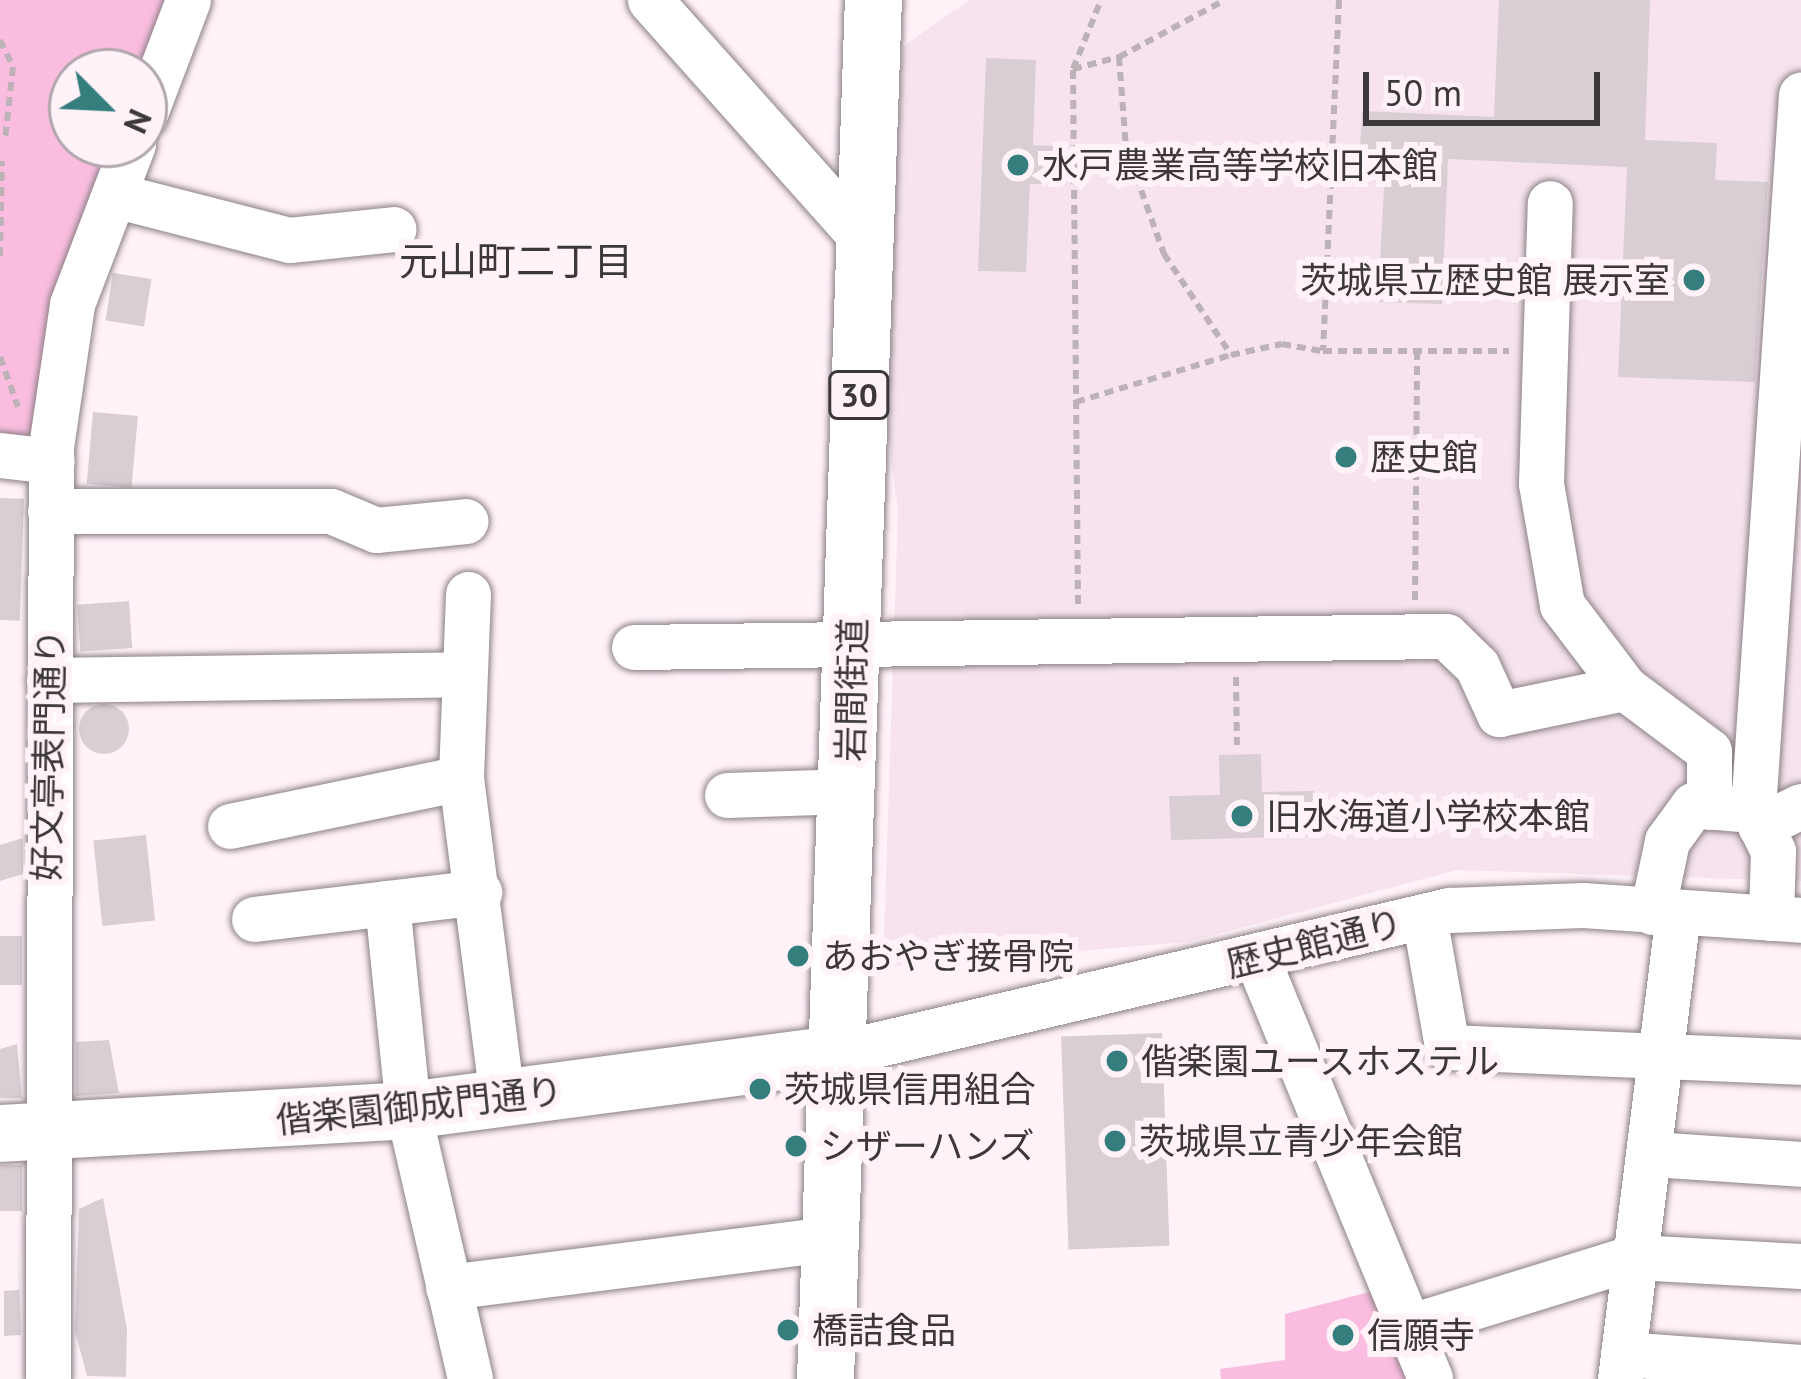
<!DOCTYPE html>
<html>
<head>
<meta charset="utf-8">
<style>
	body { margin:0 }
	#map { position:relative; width:1801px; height:1379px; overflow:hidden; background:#fff3f9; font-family:"PT Sans","Noto Sans JP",sans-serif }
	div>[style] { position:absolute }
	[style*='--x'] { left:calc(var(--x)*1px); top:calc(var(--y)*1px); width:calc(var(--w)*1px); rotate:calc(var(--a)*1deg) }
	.built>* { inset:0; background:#f6e3ed }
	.green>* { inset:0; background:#fbbddf }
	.building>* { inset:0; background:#d9ced4; transform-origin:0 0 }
	.round { border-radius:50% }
	.path>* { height:6px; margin-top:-3px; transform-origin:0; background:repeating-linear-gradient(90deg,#bcb2b7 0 9px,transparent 0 15px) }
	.roads { filter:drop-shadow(0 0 3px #8c8187) drop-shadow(0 0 3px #8c8187) }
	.minor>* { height:45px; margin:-22.5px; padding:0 22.5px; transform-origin:22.5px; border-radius:22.5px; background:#fff }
	.major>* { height:57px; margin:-28.5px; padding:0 28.5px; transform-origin:28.5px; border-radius:28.5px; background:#fff }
	.dots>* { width:33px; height:33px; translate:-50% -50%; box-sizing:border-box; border:6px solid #fff3f9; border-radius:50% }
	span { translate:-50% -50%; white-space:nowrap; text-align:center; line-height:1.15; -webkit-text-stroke:12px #fff3f9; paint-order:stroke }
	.shield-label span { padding:3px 9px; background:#fff3f9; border:3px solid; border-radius:9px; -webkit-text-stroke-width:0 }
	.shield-label { font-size:33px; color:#3c373a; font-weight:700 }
	.poi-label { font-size:36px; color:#3c373a }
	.left { translate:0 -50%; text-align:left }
	.right { translate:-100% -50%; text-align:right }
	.street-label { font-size:36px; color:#3c373a }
	.neighbourhood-label { font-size:39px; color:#3c373a }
	.north { position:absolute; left:48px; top:48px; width:120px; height:120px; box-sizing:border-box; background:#fff3f9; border:3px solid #b1a8ad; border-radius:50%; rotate:114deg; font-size:33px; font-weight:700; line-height:48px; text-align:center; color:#3c373a }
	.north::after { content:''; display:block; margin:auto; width:42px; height:54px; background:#357e7e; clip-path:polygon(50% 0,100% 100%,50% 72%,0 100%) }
	.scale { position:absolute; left:1363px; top:72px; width:237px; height:54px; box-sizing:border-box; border:6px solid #3c373a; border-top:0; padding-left:15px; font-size:36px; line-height:42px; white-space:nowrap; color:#3c373a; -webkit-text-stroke:9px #fff3f9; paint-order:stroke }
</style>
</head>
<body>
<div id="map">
	<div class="built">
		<div style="clip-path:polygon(969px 0,1801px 0,1801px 881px,1457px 870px,1188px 942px,883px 967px,898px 511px,884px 403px,902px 47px)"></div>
	</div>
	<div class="green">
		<div style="clip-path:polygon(0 0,177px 0,144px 72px,72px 72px,72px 144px,123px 144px,44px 420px,10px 454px,0 449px)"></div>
		<div style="clip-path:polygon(1381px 1289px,1419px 1379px,1221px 1379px,1220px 1369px,1285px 1360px,1285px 1314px)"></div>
	</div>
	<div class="building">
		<div style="clip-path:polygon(1499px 0,1650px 0,1645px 140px,1717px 143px,1715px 180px,1768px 182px,1755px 382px,1618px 377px,1627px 167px,1448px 159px,1442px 304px,1378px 302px,1385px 169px,1359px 168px,1362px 111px,1494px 117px)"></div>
		<div style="clip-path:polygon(986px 58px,1036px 60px,1033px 145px,1054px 146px,1053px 184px,1030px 184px,1026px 272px,978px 271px)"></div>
		<div style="left:113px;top:273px;width:39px;height:48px;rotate:9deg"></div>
		<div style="left:93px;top:412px;width:45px;height:72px;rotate:5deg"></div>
		<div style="left:0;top:498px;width:24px;height:122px;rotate:2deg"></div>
		<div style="left:129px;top:601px;width:47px;height:52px;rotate:86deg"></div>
		<div class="round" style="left:79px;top:704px;width:50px;height:50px"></div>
		<div style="clip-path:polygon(1261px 754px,1262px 792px,1314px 791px,1315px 836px,1171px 840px,1169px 796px,1220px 795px,1219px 755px)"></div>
		<div style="left:146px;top:835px;width:86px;height:53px;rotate:84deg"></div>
		<div style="clip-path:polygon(23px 838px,23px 874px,0 881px,0 845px)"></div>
		<div style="left:0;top:936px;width:22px;height:49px"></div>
		<div style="left:1162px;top:1033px;width:213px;height:101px;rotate:88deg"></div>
		<div style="clip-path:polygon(109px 1040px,119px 1093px,76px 1096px,76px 1042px)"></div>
		<div style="clip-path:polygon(17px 1044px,22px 1098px,0 1098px,0 1049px)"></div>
		<div style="left:22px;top:1165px;width:46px;height:22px;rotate:90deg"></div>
		<div style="clip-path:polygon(103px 1198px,127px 1329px,126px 1377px,87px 1376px,75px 1331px,79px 1209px)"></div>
		<div style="clip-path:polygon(18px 1241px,21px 1335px,4px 1336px,4px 1291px,19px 1290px)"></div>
	</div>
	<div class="path">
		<div style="--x:1339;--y:0;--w:351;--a:92.6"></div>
		<div style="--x:1323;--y:351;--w:186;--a:0"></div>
		<div style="--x:0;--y:40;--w:30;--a:64"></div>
		<div style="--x:13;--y:67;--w:73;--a:96.3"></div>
		<div style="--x:1119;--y:57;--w:91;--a:85.6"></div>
		<div style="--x:1126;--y:148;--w:113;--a:70.3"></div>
		<div style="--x:1164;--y:254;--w:121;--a:56.4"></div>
		<div style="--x:1231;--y:355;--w:52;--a:-12.2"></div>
		<div style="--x:1282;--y:344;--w:40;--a:10"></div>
		<div style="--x:1073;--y:69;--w:48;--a:-14.6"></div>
		<div style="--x:1119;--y:57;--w:120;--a:-28.3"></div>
		<div style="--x:0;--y:256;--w:95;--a:-88.8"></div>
		<div style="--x:0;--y:357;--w:53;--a:70.2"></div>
		<div style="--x:1076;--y:402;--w:162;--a:-16.9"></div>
		<div style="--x:1415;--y:600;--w:249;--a:-89.5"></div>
		<div style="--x:1078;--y:604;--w:535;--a:-90.54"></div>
		<div style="--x:1073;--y:69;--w:74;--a:-67.9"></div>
		<div style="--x:1236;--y:677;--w:68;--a:89.2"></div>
	</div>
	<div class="roads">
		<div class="minor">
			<div style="--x:650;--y:0;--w:322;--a:48.3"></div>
			<div style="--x:144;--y:116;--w:124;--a:-69.2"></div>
			<div style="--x:114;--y:195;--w:181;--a:14.4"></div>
			<div style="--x:289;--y:240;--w:105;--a:-6"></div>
			<div style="--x:0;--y:455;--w:52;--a:6.6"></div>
			<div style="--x:50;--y:511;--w:281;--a:0"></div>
			<div style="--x:331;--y:511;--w:49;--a:22.9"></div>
			<div style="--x:376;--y:530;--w:90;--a:-5.7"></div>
			<div style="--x:468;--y:594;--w:184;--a:92.2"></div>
			<div style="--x:461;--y:778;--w:322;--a:82.7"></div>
			<div style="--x:634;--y:647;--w:812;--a:-0.78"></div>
			<div style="--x:1446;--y:636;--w:43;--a:44.1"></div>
			<div style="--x:1477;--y:666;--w:53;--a:65.4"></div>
			<div style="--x:1499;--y:714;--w:129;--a:-11.7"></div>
			<div style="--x:1625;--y:688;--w:104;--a:-127.2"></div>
			<div style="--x:1562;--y:605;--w:124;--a:-99.8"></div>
			<div style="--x:1541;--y:483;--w:280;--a:-88.2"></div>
			<div style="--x:49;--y:680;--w:412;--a:-0.8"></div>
			<div style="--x:1625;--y:688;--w:105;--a:36.9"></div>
			<div style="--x:1709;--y:751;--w:56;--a:90"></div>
			<div style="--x:727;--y:795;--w:122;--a:-1.9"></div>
			<div style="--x:1753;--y:810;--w:717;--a:-86.16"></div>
			<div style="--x:230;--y:826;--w:236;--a:-11.7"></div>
			<div style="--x:1760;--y:826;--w:46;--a:-26"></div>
			<div style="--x:387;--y:903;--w:208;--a:84.2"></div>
			<div style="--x:408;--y:1110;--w:276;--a:77"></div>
			<div style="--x:1652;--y:912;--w:73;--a:-78.1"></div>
			<div style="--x:1667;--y:841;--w:44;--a:-54.2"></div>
			<div style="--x:1693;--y:805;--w:60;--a:4.8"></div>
			<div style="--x:1753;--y:810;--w:46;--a:64"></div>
			<div style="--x:1773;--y:851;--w:67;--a:91.7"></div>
			<div style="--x:1424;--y:916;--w:133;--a:80"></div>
			<div style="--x:1447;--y:1047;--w:354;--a:2.4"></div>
			<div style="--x:254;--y:919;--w:227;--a:-6.8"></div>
			<div style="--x:1258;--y:961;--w:452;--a:67.6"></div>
			<div style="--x:836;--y:1054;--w:630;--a:-13.22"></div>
			<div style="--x:1449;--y:910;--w:134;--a:-2.1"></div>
			<div style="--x:1583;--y:905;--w:219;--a:3.9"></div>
			<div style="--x:1652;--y:1154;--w:149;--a:3.8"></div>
			<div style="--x:448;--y:1287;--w:384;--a:-7.2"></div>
			<div style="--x:1405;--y:1328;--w:241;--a:-17.2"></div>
			<div style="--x:1635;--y:1257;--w:166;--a:3.1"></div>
			<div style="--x:1623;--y:1354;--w:178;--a:4.2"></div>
			<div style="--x:48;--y:1379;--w:932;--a:-89.82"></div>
			<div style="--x:51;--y:447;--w:145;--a:-81.6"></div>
			<div style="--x:72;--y:304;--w:171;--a:-69.1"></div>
			<div style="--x:1620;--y:1379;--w:469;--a:-82.9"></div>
		</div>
		<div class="major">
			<div style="--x:0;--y:1133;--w:409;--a:-3.2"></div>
			<div style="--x:408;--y:1110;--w:432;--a:-7.5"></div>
			<div style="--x:825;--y:1379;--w:1380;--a:-88.01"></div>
		</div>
	</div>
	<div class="dots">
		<div style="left:1018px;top:165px;background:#357e7e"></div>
		<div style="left:1694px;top:280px;background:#357e7e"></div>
		<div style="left:1346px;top:457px;background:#357e7e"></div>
		<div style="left:1242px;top:816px;background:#357e7e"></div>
		<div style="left:798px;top:956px;background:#357e7e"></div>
		<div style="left:1117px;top:1061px;background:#357e7e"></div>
		<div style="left:760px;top:1089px;background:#357e7e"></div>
		<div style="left:1115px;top:1141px;background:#357e7e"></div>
		<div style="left:796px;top:1146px;background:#357e7e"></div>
		<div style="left:788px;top:1330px;background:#357e7e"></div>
		<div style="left:1343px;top:1335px;background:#357e7e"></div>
	</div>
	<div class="shield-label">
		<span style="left:859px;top:395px">30</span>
	</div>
	<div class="poi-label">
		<span class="left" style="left:1042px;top:165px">水戸農業高等学校旧本館</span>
		<span class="right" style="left:1670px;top:280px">茨城県立歴史館 展示室</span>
		<span class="left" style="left:1370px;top:457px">歴史館</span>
		<span class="left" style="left:1266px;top:816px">旧水海道小学校本館</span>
		<span class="left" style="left:822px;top:956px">あおやぎ接骨院</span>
		<span class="left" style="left:1141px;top:1061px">偕楽園ユースホステル</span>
		<span class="left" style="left:784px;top:1089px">茨城県信用組合</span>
		<span class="left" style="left:1139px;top:1141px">茨城県立青少年会館</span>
		<span class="left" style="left:820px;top:1146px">シザーハンズ</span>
		<span class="left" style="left:812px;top:1330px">橋詰食品</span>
		<span class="left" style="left:1367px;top:1335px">信願寺</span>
	</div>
	<div class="street-label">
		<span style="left:851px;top:690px;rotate:-89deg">岩間街道</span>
		<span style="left:48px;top:755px;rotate:-89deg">好文亭表門通り</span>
		<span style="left:1314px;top:943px;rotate:-14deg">歴史館通り</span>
		<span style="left:419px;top:1105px;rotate:-6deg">偕楽園御成門通り</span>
	</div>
	<div class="neighbourhood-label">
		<span style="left:516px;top:261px">元山町二丁目</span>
	</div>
	<div class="north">N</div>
	<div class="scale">50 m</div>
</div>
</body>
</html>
